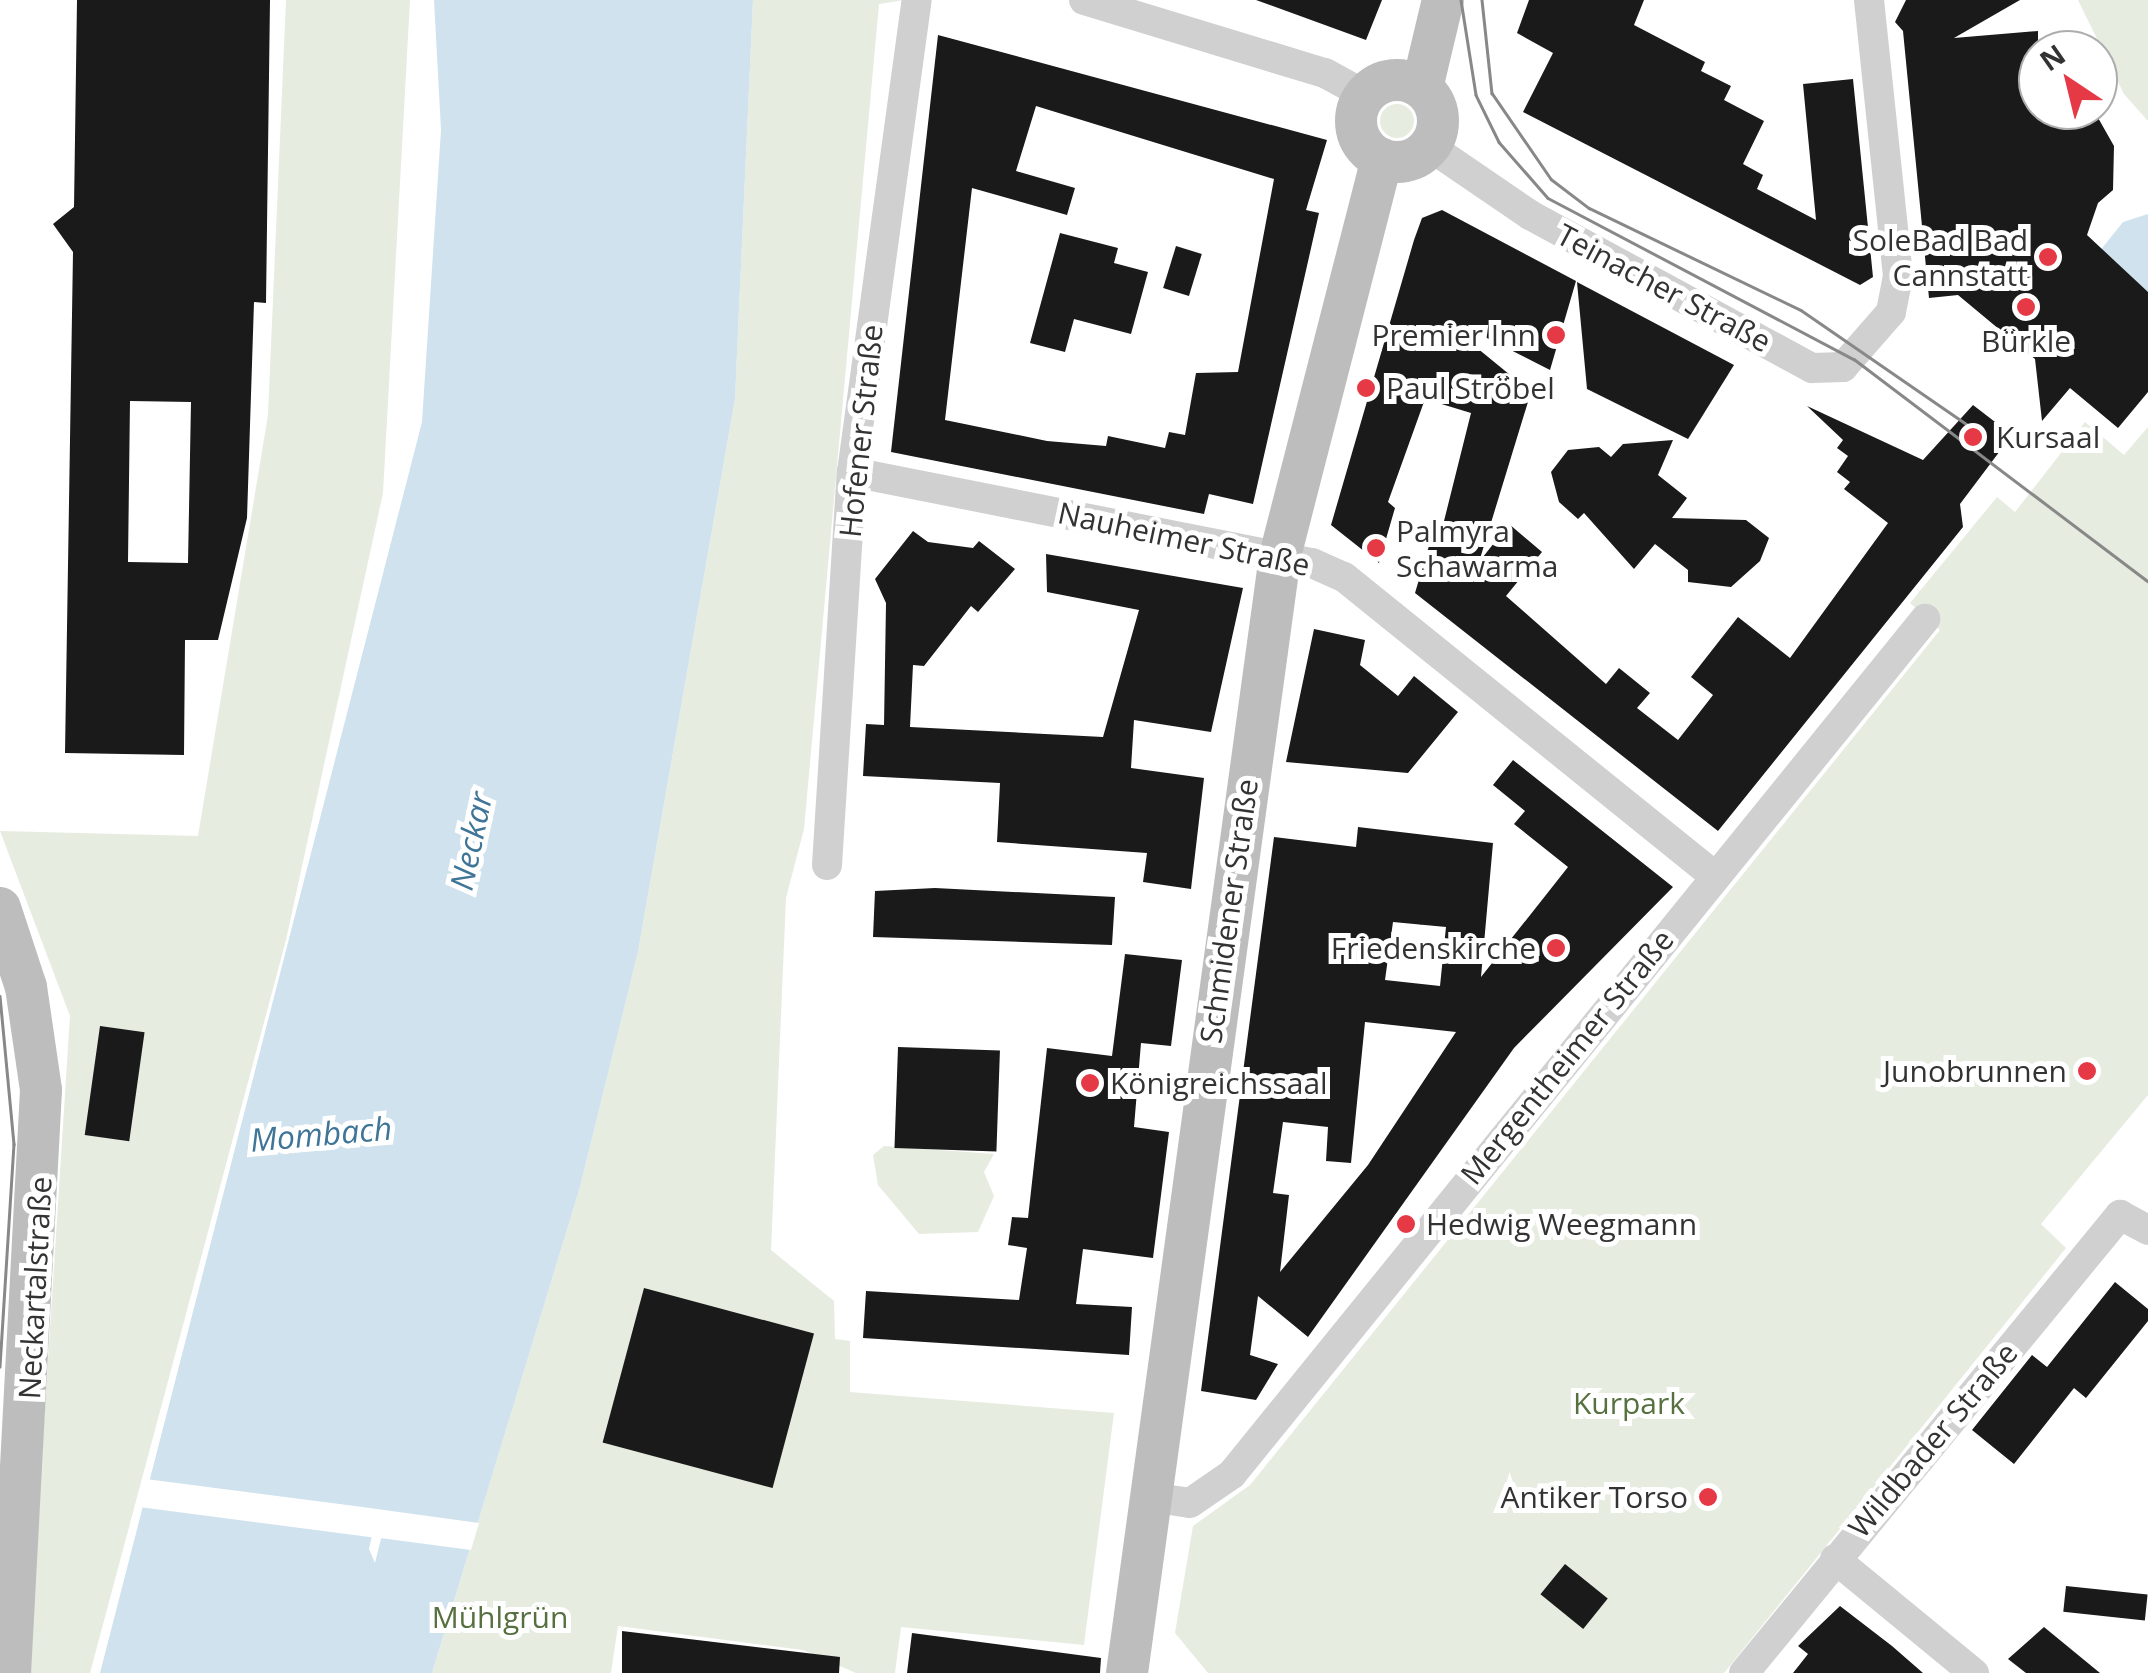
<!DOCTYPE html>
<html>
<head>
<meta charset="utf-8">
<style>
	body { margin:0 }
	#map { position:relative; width:2148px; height:1673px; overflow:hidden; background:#fff; font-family:"Open Sans",sans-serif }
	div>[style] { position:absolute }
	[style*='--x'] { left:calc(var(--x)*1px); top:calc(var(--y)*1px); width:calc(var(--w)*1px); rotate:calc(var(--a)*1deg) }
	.green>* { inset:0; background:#e6ecdf }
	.round { border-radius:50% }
	.water>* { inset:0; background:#cfe2ee }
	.pier>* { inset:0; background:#fff }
	.building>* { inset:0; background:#1a1a1a; transform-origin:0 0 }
	.street>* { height:30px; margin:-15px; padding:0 15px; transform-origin:15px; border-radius:15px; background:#d0d0d0 }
	.secondary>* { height:42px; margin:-21px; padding:0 21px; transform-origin:21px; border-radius:21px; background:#bdbdbd }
	.secondary>.ring { margin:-21px; padding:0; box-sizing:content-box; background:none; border:42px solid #bdbdbd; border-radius:50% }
	.tram>* { height:2.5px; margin:-1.25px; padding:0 1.25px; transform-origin:1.25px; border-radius:1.25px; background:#888 }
	.dots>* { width:28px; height:28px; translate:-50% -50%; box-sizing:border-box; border:5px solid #fff; border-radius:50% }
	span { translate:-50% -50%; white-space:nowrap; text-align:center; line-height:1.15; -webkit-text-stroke:10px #fff; paint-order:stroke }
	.poi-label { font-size:30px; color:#333 }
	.right { translate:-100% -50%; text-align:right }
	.left { translate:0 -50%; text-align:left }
	.street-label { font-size:30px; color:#333 }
	.park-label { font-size:30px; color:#56703f }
	.water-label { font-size:32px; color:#3f7597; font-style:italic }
	.north { position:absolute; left:2018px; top:30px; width:100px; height:100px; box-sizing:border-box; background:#fff; border:2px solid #adadad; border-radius:50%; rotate:325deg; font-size:28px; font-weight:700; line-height:40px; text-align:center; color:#333 }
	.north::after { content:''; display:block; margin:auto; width:35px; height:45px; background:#e63946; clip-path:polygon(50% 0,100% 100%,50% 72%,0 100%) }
</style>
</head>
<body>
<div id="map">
	<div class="green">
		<div style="clip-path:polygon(286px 0,410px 0,383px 493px,286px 940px,90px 1673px,28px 1673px,70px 1016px,0 831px,198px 836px,268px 415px)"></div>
		<div style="clip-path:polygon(753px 0,904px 0,879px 4px,804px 829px,786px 898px,771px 1250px,834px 1301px,835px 1339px,850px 1341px,850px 1392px,1114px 1413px,1084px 1645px,901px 1627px,895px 1673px,856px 1673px,803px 1650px,618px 1626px,611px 1673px,432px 1673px,580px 1187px,638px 952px,735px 399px)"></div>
		<div style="clip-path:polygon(2078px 0,2148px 0,2148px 121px,2124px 94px)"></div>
		<div class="round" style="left:1380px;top:104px;width:34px;height:34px"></div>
		<div style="clip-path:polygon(2085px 422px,2124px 455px,2148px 427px,2148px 1095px,2041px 1224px,2066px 1248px,1724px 1673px,1208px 1673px,1175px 1633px,1193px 1526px,1250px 1485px,1940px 630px,1910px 603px,1997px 497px,2015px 512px)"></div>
		<div style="clip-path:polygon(884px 1146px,994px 1154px,984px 1172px,994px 1196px,978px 1232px,919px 1234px,878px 1185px,873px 1155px)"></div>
	</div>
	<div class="water">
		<div style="clip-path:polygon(evenodd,434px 0,753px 0,735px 399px,638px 952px,580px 1187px,432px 1673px,100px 1673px,422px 422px,441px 130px,434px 0,376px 1518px,386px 1519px,375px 1563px,369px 1549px,376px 1518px)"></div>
		<div style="clip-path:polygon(2148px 214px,2148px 292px,2099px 252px,2123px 222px)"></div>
	</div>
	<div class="pier">
		<div style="clip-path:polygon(146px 1479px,355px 1506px,479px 1523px,471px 1550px,380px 1538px,381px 1520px,377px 1538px,139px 1507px)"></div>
	</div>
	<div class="building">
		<div style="clip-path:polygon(evenodd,77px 0,270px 0,266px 303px,254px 302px,247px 518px,218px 640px,185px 640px,184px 755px,65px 753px,73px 252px,53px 224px,74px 207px,77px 0,130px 401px,191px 402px,188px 563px,128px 562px,130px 401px)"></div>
		<div style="clip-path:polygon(1256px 0,1382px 0,1366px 40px)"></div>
		<div style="clip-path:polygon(1529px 0,1644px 0,1634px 25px,1705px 62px,1701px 71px,1731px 86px,1724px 100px,1764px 121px,1743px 164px,1763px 175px,1757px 189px,1816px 220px,1803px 84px,1853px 79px,1873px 277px,1860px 285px,1523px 112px,1553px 53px,1517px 33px)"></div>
		<div style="clip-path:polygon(1906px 0,2020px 0,1954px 38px,2038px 31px,2038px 110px,2071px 110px,2080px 126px,2097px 116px,2114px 146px,2113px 190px,2098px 203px,2087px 235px,2148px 292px,2148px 392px,2118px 428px,2070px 388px,2042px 421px,2035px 359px,1958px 295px,1929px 298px,1903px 31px,1895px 22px)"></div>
		<div style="clip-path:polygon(evenodd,938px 35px,1327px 140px,1306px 210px,1319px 213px,1253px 504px,1209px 494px,1204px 514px,891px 452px,938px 35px,1036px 106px,1274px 179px,1238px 372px,1196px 373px,1185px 435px,1169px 432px,1165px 448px,1108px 436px,1106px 446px,1047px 441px,945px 420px,972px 188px,1067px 215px,1075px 188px,1016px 171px,1036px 106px)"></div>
		<div style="clip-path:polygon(1442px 210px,1576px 281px,1550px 370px,1477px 333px,1471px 343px,1531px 392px,1479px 562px,1509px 524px,1542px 552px,1506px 596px,1606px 684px,1619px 668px,1650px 693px,1637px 708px,1678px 740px,1713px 695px,1691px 677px,1738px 617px,1790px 658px,1888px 523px,1844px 489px,1850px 482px,1837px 472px,1848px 456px,1837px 448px,1843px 440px,1807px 406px,1923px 460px,1973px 405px,2012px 435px,1960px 504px,1963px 527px,1718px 831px,1415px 593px,1431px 539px,1438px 545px,1471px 413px,1425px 399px,1388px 502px,1395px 508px,1379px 563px,1331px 525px,1414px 240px,1422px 218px)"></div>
		<div style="clip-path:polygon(1060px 233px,1118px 248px,1114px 263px,1148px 272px,1131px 334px,1074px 319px,1065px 352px,1030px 343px)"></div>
		<div style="left:1176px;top:246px;width:27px;height:44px;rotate:17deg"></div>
		<div style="clip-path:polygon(1577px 282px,1734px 365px,1688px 439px,1587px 389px)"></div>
		<div style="clip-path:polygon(1673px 440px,1658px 475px,1687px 498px,1672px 518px,1746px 520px,1769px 538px,1760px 561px,1731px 587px,1688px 582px,1688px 570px,1655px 544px,1634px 569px,1584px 513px,1578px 519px,1559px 502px,1551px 472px,1568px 450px,1599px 447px,1611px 457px,1623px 444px)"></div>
		<div style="clip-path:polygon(913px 531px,928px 542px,973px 548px,979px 541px,1015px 569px,978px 612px,971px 606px,924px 666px,913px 665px,910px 727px,1103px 737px,1139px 610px,1047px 592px,1046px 554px,1243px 588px,1211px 732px,1134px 720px,1131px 768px,1204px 778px,1191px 889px,1143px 882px,1147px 853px,997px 842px,1000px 783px,863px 776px,866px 724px,884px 725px,886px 603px,875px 579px)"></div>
		<div style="clip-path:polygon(1314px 629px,1365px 640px,1360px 665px,1398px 696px,1414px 676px,1458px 712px,1408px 773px,1286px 762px)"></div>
		<div style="clip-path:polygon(evenodd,1513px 760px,1673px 887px,1514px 1048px,1308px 1337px,1258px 1296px,1250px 1355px,1278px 1364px,1256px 1400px,1201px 1391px,1274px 837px,1356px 847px,1358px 827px,1493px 843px,1481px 977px,1568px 867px,1514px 824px,1525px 811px,1493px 785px,1513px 760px,1393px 922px,1446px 927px,1440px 986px,1385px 980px,1393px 922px,1513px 760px,1365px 1022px,1456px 1032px,1368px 1165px,1280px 1272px,1289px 1195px,1273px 1193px,1283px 1122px,1328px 1127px,1326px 1161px,1351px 1163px,1365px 1022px)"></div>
		<div style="clip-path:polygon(935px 888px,1115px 897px,1112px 945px,873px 937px,875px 891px)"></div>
		<div style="clip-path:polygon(1125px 954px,1182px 960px,1171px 1046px,1141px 1043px,1134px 1127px,1169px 1132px,1153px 1258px,1083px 1249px,1076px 1304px,1132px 1307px,1129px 1355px,863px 1338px,866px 1291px,1019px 1300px,1027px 1248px,1008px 1245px,1012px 1217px,1028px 1218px,1047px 1048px,1112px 1056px)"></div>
		<div style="left:100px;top:1026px;width:45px;height:110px;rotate:8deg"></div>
		<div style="left:898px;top:1047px;width:102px;height:101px;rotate:2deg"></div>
		<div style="clip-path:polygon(2115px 1282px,2148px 1309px,2148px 1321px,2086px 1398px,2074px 1388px,2014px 1464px,1972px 1430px,2032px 1355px,2047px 1367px)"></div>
		<div style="left:644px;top:1288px;width:176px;height:160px;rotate:15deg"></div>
		<div style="left:1565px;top:1564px;width:55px;height:39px;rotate:39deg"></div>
		<div style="left:2066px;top:1586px;width:82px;height:26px;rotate:6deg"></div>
		<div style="clip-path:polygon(1840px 1606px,1892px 1646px,1923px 1673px,1793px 1673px,1808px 1654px,1798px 1646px)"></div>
		<div style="clip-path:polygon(2044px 1627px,2100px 1673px,2026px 1673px,2008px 1659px)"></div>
		<div style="clip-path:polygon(622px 1631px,840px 1657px,839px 1673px,622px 1673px)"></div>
		<div style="clip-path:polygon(912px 1633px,1101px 1658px,1100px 1673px,907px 1673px)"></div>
	</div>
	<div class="street">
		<div style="--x:1084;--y:0;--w:252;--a:16.9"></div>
		<div style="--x:1325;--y:73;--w:46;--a:28.8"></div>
		<div style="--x:1429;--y:146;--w:122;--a:34.3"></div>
		<div style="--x:1530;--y:215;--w:321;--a:28.5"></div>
		<div style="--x:1812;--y:368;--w:31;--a:-2"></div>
		<div style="--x:1843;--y:367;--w:73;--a:-48.9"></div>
		<div style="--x:1891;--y:312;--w:37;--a:-79"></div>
		<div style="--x:1898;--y:276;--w:278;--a:-96"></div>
		<div style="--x:852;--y:472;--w:469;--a:11.2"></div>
		<div style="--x:1312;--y:563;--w:35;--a:24"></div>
		<div style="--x:1344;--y:577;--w:473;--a:38.9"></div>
		<div style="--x:827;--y:865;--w:394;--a:-86.4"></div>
		<div style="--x:852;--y:472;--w:476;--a:-82.2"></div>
		<div style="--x:1150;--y:1497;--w:40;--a:8.5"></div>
		<div style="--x:1190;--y:1503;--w:51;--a:-34.6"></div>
		<div style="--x:1232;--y:1474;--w:1101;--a:-50.97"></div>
		<div style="--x:1835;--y:1559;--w:180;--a:39.4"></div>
		<div style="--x:1744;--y:1673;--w:593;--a:-50.62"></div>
		<div style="--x:2120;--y:1215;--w:32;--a:28"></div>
	</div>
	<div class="secondary">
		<div class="ring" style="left:1356px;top:80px;width:40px;height:40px"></div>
		<div style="--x:1422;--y:88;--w:90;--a:-76.6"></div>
		<div style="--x:0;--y:908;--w:83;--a:71.8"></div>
		<div style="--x:26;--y:987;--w:104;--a:81.7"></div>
		<div style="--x:41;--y:1090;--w:584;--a:93.04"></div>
		<div style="--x:1127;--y:1673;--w:1127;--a:-82.2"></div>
		<div style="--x:1280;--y:556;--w:410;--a:-75.6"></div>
	</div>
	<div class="tram">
		<div style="--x:1461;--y:0;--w:96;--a:81"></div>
		<div style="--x:1476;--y:95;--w:52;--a:63.9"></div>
		<div style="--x:1499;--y:142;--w:74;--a:48.8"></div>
		<div style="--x:1548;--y:198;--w:346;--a:27.8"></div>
		<div style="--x:1854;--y:359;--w:368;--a:37.1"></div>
		<div style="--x:1482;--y:0;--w:94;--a:83.9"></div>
		<div style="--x:1492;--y:93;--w:104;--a:55.5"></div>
		<div style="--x:1551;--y:179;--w:48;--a:37.3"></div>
		<div style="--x:1589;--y:208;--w:235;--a:25.7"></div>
		<div style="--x:1801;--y:310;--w:215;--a:34.6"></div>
		<div style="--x:0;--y:996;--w:149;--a:84.6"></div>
		<div style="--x:14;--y:1144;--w:223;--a:93.6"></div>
	</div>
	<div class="dots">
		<div style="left:2048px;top:257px;background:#e63946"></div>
		<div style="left:2026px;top:307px;background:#e63946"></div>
		<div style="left:1556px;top:335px;background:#e63946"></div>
		<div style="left:1366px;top:388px;background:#e63946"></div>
		<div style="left:1973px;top:437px;background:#e63946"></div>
		<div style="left:1376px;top:548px;background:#e63946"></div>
		<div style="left:1556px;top:948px;background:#e63946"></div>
		<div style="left:2087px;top:1071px;background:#e63946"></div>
		<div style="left:1090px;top:1083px;background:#e63946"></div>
		<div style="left:1406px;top:1224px;background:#e63946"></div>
		<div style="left:1708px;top:1497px;background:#e63946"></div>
	</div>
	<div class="poi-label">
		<span class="right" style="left:2028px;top:257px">SoleBad Bad<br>Cannstatt</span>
		<span class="right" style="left:1536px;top:335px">Premier Inn</span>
		<span style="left:2026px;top:341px">Bürkle</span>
		<span class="left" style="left:1386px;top:388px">Paul Ströbel</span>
		<span class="left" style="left:1996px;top:437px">Kursaal</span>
		<span class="left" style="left:1396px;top:548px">Palmyra<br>Schawarma</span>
		<span class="right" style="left:1536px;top:948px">Friedenskirche</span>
		<span class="right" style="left:2067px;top:1071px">Junobrunnen</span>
		<span class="left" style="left:1110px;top:1083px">Königreichssaal</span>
		<span class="left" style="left:1426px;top:1224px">Hedwig Weegmann</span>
		<span class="right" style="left:1688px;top:1497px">Antiker Torso</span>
	</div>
	<div class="street-label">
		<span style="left:1664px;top:288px;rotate:28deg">Teinacher Straße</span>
		<span style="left:861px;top:431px;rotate:-84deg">Hofener Straße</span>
		<span style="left:1184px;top:539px;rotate:12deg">Nauheimer Straße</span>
		<span style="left:1229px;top:911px;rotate:-82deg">Schmidener Straße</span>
		<span style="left:1567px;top:1057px;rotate:-51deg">Mergentheimer Straße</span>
		<span style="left:35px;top:1288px;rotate:-87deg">Neckartalstraße</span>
		<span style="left:1933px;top:1440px;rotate:-50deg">Wildbader Straße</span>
	</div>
	<div class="park-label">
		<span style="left:1629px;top:1403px">Kurpark</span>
		<span style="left:500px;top:1617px">Mühlgrün</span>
	</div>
	<div class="water-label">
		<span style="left:471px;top:841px;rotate:-78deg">Neckar</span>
		<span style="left:321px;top:1134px;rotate:-5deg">Mombach</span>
	</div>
	<div class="north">N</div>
</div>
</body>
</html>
